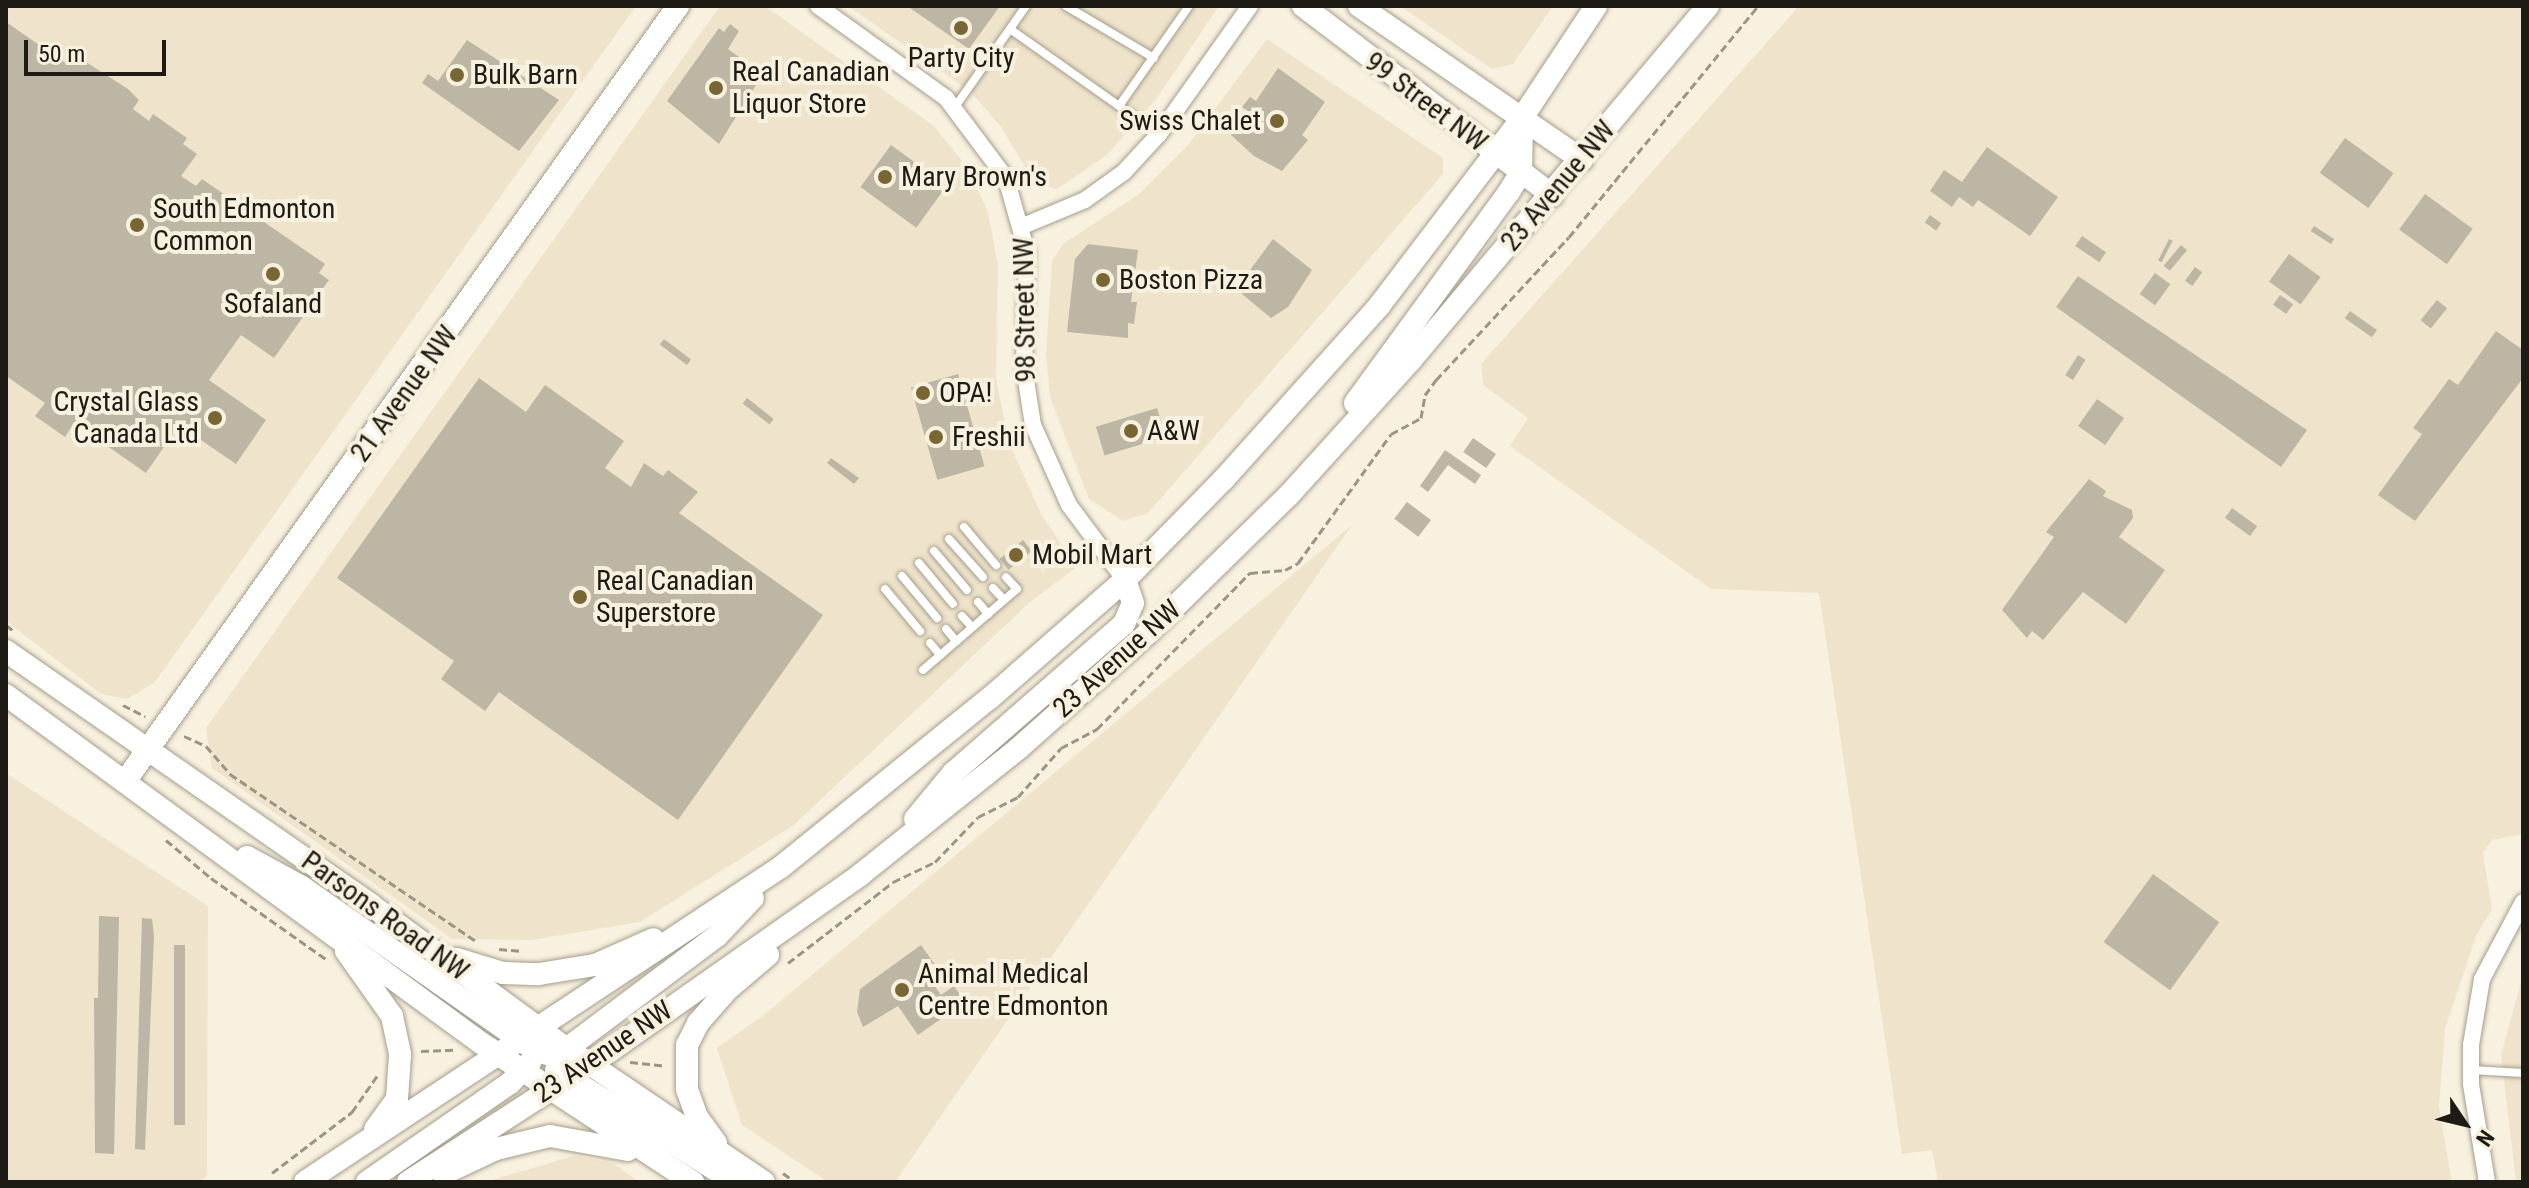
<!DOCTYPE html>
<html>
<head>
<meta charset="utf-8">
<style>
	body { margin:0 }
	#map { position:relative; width:2529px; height:1188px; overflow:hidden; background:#f9f1df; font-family:"Roboto Condensed",sans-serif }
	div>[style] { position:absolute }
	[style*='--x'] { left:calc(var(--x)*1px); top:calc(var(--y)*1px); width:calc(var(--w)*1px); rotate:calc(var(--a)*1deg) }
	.built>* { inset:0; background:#efe4cb }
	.building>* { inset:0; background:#bdb6a5; transform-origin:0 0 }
	.path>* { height:3px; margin-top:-1.5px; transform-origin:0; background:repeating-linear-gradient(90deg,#9b9588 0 8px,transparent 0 12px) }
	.roads { filter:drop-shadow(0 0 2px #a59e8d) drop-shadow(0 0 2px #a59e8d) }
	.lane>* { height:8px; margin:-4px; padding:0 4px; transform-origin:4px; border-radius:4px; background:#fff }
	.street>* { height:16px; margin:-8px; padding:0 8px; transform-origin:8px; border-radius:8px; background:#fff }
	.secondary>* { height:22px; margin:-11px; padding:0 11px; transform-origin:11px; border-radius:11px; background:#fff }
	.dots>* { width:22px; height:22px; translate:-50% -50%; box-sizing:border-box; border:4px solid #f9f1df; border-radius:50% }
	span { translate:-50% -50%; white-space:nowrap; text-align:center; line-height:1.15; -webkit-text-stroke:8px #f9f1df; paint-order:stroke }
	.poi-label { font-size:28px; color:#1e1b15 }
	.left { translate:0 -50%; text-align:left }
	.right { translate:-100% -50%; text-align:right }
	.street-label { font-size:28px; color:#1e1b15 }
	.frame { position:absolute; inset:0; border:8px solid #1e1b15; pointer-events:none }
	.north { position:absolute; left:2425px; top:1084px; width:80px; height:80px; -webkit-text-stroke:6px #f9f1df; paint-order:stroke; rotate:125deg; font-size:22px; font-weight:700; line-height:32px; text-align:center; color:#1e1b15 }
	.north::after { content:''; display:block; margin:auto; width:28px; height:36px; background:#1e1b15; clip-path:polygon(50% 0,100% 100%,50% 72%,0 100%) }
	.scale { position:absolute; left:24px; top:40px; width:142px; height:36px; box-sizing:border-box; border:4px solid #1e1b15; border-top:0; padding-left:10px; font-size:24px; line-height:28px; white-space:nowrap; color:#1e1b15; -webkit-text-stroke:6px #f9f1df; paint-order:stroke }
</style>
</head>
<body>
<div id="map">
	<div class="built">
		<div style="clip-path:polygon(6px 6px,636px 6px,155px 682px,127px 699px,101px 694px,6px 621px)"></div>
		<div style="clip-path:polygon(720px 6px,765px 6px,934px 126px,967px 167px,988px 212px,998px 265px,996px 379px,1010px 445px,1041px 514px,1077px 567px,1029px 603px,794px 825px,640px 922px,531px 940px,452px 939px,212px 768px,206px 728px)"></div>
		<div style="clip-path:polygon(848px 6px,1219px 6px,1156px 99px,1107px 155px,1057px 189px,1035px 183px,1001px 127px,971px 92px)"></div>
		<div style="clip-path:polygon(1400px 6px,1553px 6px,1513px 64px,1492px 69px)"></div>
		<div style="clip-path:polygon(1799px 6px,2523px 6px,2523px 834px,2492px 840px,2483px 853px,2492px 909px,2476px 936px,2445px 1029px,2439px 1107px,2452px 1182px,1938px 1182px,1932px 1150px,1902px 1154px,1819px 593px,1711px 589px,1510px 446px,1528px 418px,1483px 385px,1481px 364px)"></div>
		<div style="clip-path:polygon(1267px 39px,1443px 158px,1443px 174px,1148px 513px,1123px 521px,1089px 499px,1050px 397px,1046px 354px,1052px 261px,1063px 244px,1139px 194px,1188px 145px)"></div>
		<div style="clip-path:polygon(1352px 525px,895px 1182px,828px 1182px,742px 1125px,717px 1048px,765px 1014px)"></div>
		<div style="clip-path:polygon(6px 773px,208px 906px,207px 1176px,200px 1182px,6px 1182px)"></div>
		<div style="clip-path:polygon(2523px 974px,2523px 1182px,2516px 1182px,2501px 1055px)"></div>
		<div style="clip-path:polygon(573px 1156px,613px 1163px,639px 1182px,485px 1182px)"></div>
	</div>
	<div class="building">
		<div style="clip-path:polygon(907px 6px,1000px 6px,969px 49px)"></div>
		<div style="clip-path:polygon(6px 22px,68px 65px,75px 55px,128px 89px,139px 100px,133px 109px,149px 121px,153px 114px,187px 138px,183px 144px,197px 154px,181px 176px,196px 186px,202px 179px,325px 264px,319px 273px,329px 280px,274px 358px,241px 335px,209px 380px,266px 420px,236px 464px,179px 425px,146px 473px,74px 423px,65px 437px,35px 416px,45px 403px,6px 376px)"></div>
		<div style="clip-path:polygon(730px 24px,739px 31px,728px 49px,763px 74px,719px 144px,667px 101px,719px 28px,724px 32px)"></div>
		<div style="clip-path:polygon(467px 40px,559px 100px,519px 151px,422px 83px,428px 74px,438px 81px)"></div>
		<div style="clip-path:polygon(1278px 68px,1325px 102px,1302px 135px,1308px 140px,1282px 171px,1254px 156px,1231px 135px,1248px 111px,1242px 107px,1250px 97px,1256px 101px)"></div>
		<div style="left:2345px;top:138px;width:60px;height:43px;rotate:36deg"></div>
		<div style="left:891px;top:145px;width:69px;height:52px;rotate:36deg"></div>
		<div style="clip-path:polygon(1987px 147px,2058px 197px,2030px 236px,1978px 200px,1973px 207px,1959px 197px,1952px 207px,1930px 191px,1944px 170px,1962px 182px)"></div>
		<div style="left:2425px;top:194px;width:59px;height:44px;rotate:36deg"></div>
		<div style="left:1930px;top:215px;width:14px;height:9px;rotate:36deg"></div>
		<div style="left:2314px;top:226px;width:24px;height:6px;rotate:33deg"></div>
		<div style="left:2082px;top:236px;width:29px;height:12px;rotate:34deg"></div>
		<div style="clip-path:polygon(1273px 239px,1312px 270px,1288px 307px,1271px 318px,1236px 289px)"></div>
		<div style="left:2169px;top:239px;width:4px;height:24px;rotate:27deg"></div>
		<div style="clip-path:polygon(1088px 244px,1138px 250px,1131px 302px,1137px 302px,1134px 324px,1128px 323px,1128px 338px,1067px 332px,1075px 259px)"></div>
		<div style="left:2181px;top:245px;width:8px;height:27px;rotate:40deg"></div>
		<div style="left:2289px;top:254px;width:39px;height:34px;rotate:36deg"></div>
		<div style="left:2195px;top:267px;width:9px;height:17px;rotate:36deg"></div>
		<div style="left:2155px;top:273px;width:19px;height:26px;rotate:36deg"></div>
		<div style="clip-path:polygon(2078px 276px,2307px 430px,2281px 467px,2056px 307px)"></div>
		<div style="left:2280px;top:295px;width:16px;height:12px;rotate:35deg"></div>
		<div style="left:2437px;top:300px;width:13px;height:26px;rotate:39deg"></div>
		<div style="left:2350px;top:311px;width:33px;height:9px;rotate:35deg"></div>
		<div style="clip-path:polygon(2496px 331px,2523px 350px,2523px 378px,2415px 521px,2378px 495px,2422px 434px,2413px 428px,2449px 379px,2458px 385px)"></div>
		<div style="left:664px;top:339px;width:34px;height:7px;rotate:37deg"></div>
		<div style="left:2078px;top:355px;width:9px;height:24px;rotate:32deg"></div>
		<div style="left:958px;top:374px;width:96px;height:49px;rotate:74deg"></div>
		<div style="clip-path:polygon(479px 378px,526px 412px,545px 385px,624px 441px,605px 468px,631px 487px,644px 463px,663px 476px,668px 470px,698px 492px,679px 513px,823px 615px,678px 820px,499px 692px,485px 711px,441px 679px,454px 661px,337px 578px)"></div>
		<div style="left:747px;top:398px;width:34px;height:7px;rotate:38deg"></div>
		<div style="left:2097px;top:399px;width:33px;height:33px;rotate:35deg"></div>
		<div style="left:1157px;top:408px;width:30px;height:64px;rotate:73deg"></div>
		<div style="left:1473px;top:438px;width:28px;height:17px;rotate:35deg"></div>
		<div style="clip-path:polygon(1445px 450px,1481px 475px,1475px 484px,1448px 465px,1428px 492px,1420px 486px)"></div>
		<div style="clip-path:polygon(831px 458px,859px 478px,854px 484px,827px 463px)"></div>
		<div style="clip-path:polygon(2089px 479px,2106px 491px,2103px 496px,2132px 510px,2133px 518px,2119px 537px,2165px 570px,2126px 624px,2083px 592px,2043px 640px,2032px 631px,2027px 638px,2002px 610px,2054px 537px,2046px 532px)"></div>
		<div style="left:1407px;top:502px;width:30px;height:21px;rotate:37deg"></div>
		<div style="left:2232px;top:508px;width:31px;height:12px;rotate:36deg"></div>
		<div style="left:1023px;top:540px;width:14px;height:30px;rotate:51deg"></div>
		<div style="left:2153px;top:874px;width:82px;height:84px;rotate:36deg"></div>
		<div style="clip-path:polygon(99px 916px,119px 917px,114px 1154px,95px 1153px,94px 998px,98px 998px)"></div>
		<div style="clip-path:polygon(142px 918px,152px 919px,154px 936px,145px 1150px,135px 1149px)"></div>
		<div style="left:174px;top:945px;width:11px;height:180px"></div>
		<div style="clip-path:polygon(921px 945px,938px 969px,928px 976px,941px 995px,954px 986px,965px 1002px,918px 1035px,898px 1006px,863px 1027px,857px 1012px,860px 989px)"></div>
	</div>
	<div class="path">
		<div style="--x:6;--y:625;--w:11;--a:38"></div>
		<div style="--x:123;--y:705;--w:25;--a:27"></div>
		<div style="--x:184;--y:736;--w:24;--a:24"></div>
		<div style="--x:206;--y:746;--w:37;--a:49"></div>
		<div style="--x:230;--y:774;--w:299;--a:34.2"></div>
		<div style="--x:166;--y:840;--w:59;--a:40.2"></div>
		<div style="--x:211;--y:878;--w:141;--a:35.2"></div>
		<div style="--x:499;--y:949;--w:21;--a:5"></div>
		<div style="--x:788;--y:963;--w:133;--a:-37.6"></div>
		<div style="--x:893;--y:882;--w:47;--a:-25.5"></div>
		<div style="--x:935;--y:862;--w:62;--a:-46.3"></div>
		<div style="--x:978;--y:817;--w:45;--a:-26.6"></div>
		<div style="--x:1018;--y:797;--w:65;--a:-48.7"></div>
		<div style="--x:1061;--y:748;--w:41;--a:-27.8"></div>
		<div style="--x:1097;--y:729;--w:219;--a:-45.6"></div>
		<div style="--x:1250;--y:573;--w:35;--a:-5"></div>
		<div style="--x:1285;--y:570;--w:15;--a:-28"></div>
		<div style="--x:1298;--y:563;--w:159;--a:-54.2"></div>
		<div style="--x:1391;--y:434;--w:34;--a:-28"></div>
		<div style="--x:1421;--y:418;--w:23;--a:-80"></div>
		<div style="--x:1425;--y:395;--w:19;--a:-54"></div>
		<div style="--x:1436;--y:380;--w:195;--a:-47.1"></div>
		<div style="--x:1569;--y:237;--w:298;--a:-50.7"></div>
		<div style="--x:421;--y:1051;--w:33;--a:-2"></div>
		<div style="--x:630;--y:1062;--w:36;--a:6"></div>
		<div style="--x:272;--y:1173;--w:101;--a:-37.3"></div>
		<div style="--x:352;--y:1112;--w:44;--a:-55.2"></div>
		<div style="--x:783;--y:1173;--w:15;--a:37"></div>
	</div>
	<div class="roads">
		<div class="lane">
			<div style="--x:1066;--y:6;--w:102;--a:30.6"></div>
			<div style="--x:1010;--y:29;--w:182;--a:35.2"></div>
			<div style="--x:1119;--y:106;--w:122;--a:-55"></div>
			<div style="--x:955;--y:107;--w:123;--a:-54.9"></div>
			<div style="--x:964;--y:527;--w:50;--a:49.9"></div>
			<div style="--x:949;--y:539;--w:51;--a:48.2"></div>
			<div style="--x:934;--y:551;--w:51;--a:49.8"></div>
			<div style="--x:919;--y:563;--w:53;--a:50.3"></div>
			<div style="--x:902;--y:576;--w:55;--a:50.2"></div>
			<div style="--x:993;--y:588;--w:16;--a:47"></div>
			<div style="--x:885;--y:589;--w:55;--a:50.2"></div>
			<div style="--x:978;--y:602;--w:16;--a:50"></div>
			<div style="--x:962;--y:616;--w:15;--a:48"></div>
			<div style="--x:946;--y:629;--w:16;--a:50"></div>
			<div style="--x:930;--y:643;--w:16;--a:50"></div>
			<div style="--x:923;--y:670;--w:124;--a:-40.8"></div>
			<div style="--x:1017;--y:589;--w:16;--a:-133"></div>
			<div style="--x:2471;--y:1070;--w:52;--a:3.3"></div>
		</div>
		<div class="street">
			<div style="--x:818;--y:6;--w:158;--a:35.7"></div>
			<div style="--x:946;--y:98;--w:100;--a:53.1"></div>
			<div style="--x:1006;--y:178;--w:77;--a:74.2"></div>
			<div style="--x:1027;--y:252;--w:115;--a:91.5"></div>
			<div style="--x:1024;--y:367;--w:59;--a:81.2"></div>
			<div style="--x:1033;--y:425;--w:88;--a:65.8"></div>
			<div style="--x:1069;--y:505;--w:94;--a:53.3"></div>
			<div style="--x:1023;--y:226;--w:67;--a:-22.8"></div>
			<div style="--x:1085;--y:200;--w:48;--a:-35.7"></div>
			<div style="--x:1124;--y:172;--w:52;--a:-47.4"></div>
			<div style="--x:1159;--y:134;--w:157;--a:-54.6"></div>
			<div style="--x:2487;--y:1182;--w:99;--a:-99.3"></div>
			<div style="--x:2471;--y:1084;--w:39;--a:-90"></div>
			<div style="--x:2471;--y:1045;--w:67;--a:-80.5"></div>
			<div style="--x:2482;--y:979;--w:87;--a:-62"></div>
		</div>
		<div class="secondary">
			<div style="--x:1303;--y:6;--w:313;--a:37.2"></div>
			<div style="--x:1359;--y:6;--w:271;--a:34.6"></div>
			<div style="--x:1355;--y:403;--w:261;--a:-53.9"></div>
			<div style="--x:1509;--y:192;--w:23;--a:-59"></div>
			<div style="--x:1521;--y:172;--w:54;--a:-88.9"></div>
			<div style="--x:6;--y:651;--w:445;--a:34.8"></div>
			<div style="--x:371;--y:905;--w:242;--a:36.3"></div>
			<div style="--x:566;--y:1048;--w:239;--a:34.1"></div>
			<div style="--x:6;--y:695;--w:589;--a:36.23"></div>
			<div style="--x:481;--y:1043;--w:254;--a:33.3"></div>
			<div style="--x:126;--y:780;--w:951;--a:-54.5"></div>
			<div style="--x:915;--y:819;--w:60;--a:-50.4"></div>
			<div style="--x:953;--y:773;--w:227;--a:-41.1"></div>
			<div style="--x:1124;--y:624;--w:23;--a:-67"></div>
			<div style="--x:1133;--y:603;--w:24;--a:-109"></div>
			<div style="--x:247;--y:857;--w:63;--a:28.6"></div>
			<div style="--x:302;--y:887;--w:286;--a:35"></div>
			<div style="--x:536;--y:1051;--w:46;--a:15.3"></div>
			<div style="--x:346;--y:951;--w:80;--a:54.7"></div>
			<div style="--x:392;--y:1016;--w:40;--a:78"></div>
			<div style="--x:400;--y:1055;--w:44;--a:93.9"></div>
			<div style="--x:397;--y:1099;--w:37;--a:126"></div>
			<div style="--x:457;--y:959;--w:48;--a:16.9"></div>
			<div style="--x:503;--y:973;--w:36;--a:2"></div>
			<div style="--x:539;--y:974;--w:57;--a:-9.1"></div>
			<div style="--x:595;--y:965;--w:64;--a:-23.8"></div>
			<div style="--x:557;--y:1056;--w:200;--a:-36.9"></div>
			<div style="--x:717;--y:936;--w:52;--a:-46.5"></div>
			<div style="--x:556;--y:1070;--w:211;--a:32"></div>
			<div style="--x:716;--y:1143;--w:32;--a:-126"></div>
			<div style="--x:697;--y:1117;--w:30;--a:-110"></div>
			<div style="--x:687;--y:1089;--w:44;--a:-90"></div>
			<div style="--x:687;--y:1045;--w:25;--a:-63"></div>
			<div style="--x:698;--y:1023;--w:44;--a:-48.7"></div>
			<div style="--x:727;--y:990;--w:54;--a:-40.5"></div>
			<div style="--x:443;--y:1174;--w:59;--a:-25.3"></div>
			<div style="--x:496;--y:1149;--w:56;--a:-13.5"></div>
			<div style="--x:550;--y:1136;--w:79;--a:10.2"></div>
			<div style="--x:305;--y:1182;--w:571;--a:-33.5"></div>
			<div style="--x:781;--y:867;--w:269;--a:-39"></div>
			<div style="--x:990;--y:698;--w:179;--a:-41.2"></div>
			<div style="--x:1125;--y:580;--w:141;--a:-45.6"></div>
			<div style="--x:1224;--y:479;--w:232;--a:-48.1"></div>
			<div style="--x:1379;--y:306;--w:236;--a:-52.7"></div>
			<div style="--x:1522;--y:118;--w:134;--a:-56.5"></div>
			<div style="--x:367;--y:1182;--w:174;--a:-34.7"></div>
			<div style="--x:510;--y:1083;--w:29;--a:-46"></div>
			<div style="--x:408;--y:1182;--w:241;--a:-33"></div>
			<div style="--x:610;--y:1051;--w:306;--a:-35.1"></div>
			<div style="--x:860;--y:875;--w:203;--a:-38.6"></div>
			<div style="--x:1019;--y:748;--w:173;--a:-41.7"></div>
			<div style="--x:1148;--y:633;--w:197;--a:-44.4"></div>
			<div style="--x:1289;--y:495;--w:182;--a:-47.9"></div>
			<div style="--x:1411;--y:360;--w:462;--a:-50"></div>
		</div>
	</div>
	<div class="dots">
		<div style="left:961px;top:28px;background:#796635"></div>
		<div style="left:457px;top:75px;background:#796635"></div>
		<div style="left:716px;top:88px;background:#796635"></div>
		<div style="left:1277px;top:121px;background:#796635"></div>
		<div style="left:885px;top:177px;background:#796635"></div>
		<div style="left:137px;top:225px;background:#796635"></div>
		<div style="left:273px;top:274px;background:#796635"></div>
		<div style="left:1103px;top:280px;background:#796635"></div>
		<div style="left:923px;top:393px;background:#796635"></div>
		<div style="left:215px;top:418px;background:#796635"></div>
		<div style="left:1131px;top:431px;background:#796635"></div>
		<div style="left:936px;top:437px;background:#796635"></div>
		<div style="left:1016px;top:555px;background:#796635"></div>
		<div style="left:580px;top:597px;background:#796635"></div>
		<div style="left:902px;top:990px;background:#796635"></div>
	</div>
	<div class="poi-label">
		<span style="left:961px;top:58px">Party City</span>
		<span class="left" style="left:732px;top:88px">Real Canadian<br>Liquor Store</span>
		<span class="left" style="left:473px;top:75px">Bulk Barn</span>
		<span class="right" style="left:1261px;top:121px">Swiss Chalet</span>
		<span class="left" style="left:901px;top:177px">Mary Brown's</span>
		<span class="left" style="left:153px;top:225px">South Edmonton<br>Common</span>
		<span class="left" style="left:1119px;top:280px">Boston Pizza</span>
		<span style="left:273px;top:304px">Sofaland</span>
		<span class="left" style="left:939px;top:393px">OPA!</span>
		<span class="right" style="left:199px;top:418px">Crystal Glass<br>Canada Ltd</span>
		<span class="left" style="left:1147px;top:431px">A&amp;W</span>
		<span class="left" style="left:952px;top:437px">Freshii</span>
		<span class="left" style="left:1032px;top:555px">Mobil Mart</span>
		<span class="left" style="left:596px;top:597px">Real Canadian<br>Superstore</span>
		<span class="left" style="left:918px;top:990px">Animal Medical<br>Centre Edmonton</span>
	</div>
	<div class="street-label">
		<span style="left:1426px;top:102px;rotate:37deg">99 Street NW</span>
		<span style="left:1558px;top:186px;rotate:-50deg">23 Avenue NW</span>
		<span style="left:1025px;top:310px;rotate:-91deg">98 Street NW</span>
		<span style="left:404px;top:394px;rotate:-54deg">21 Avenue NW</span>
		<span style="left:1117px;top:659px;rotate:-42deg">23 Avenue NW</span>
		<span style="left:385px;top:916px;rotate:36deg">Parsons Road NW</span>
		<span style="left:603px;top:1052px;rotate:-34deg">23 Avenue NW</span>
	</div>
	<div class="frame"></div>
	<div class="north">N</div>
	<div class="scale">50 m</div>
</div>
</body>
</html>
